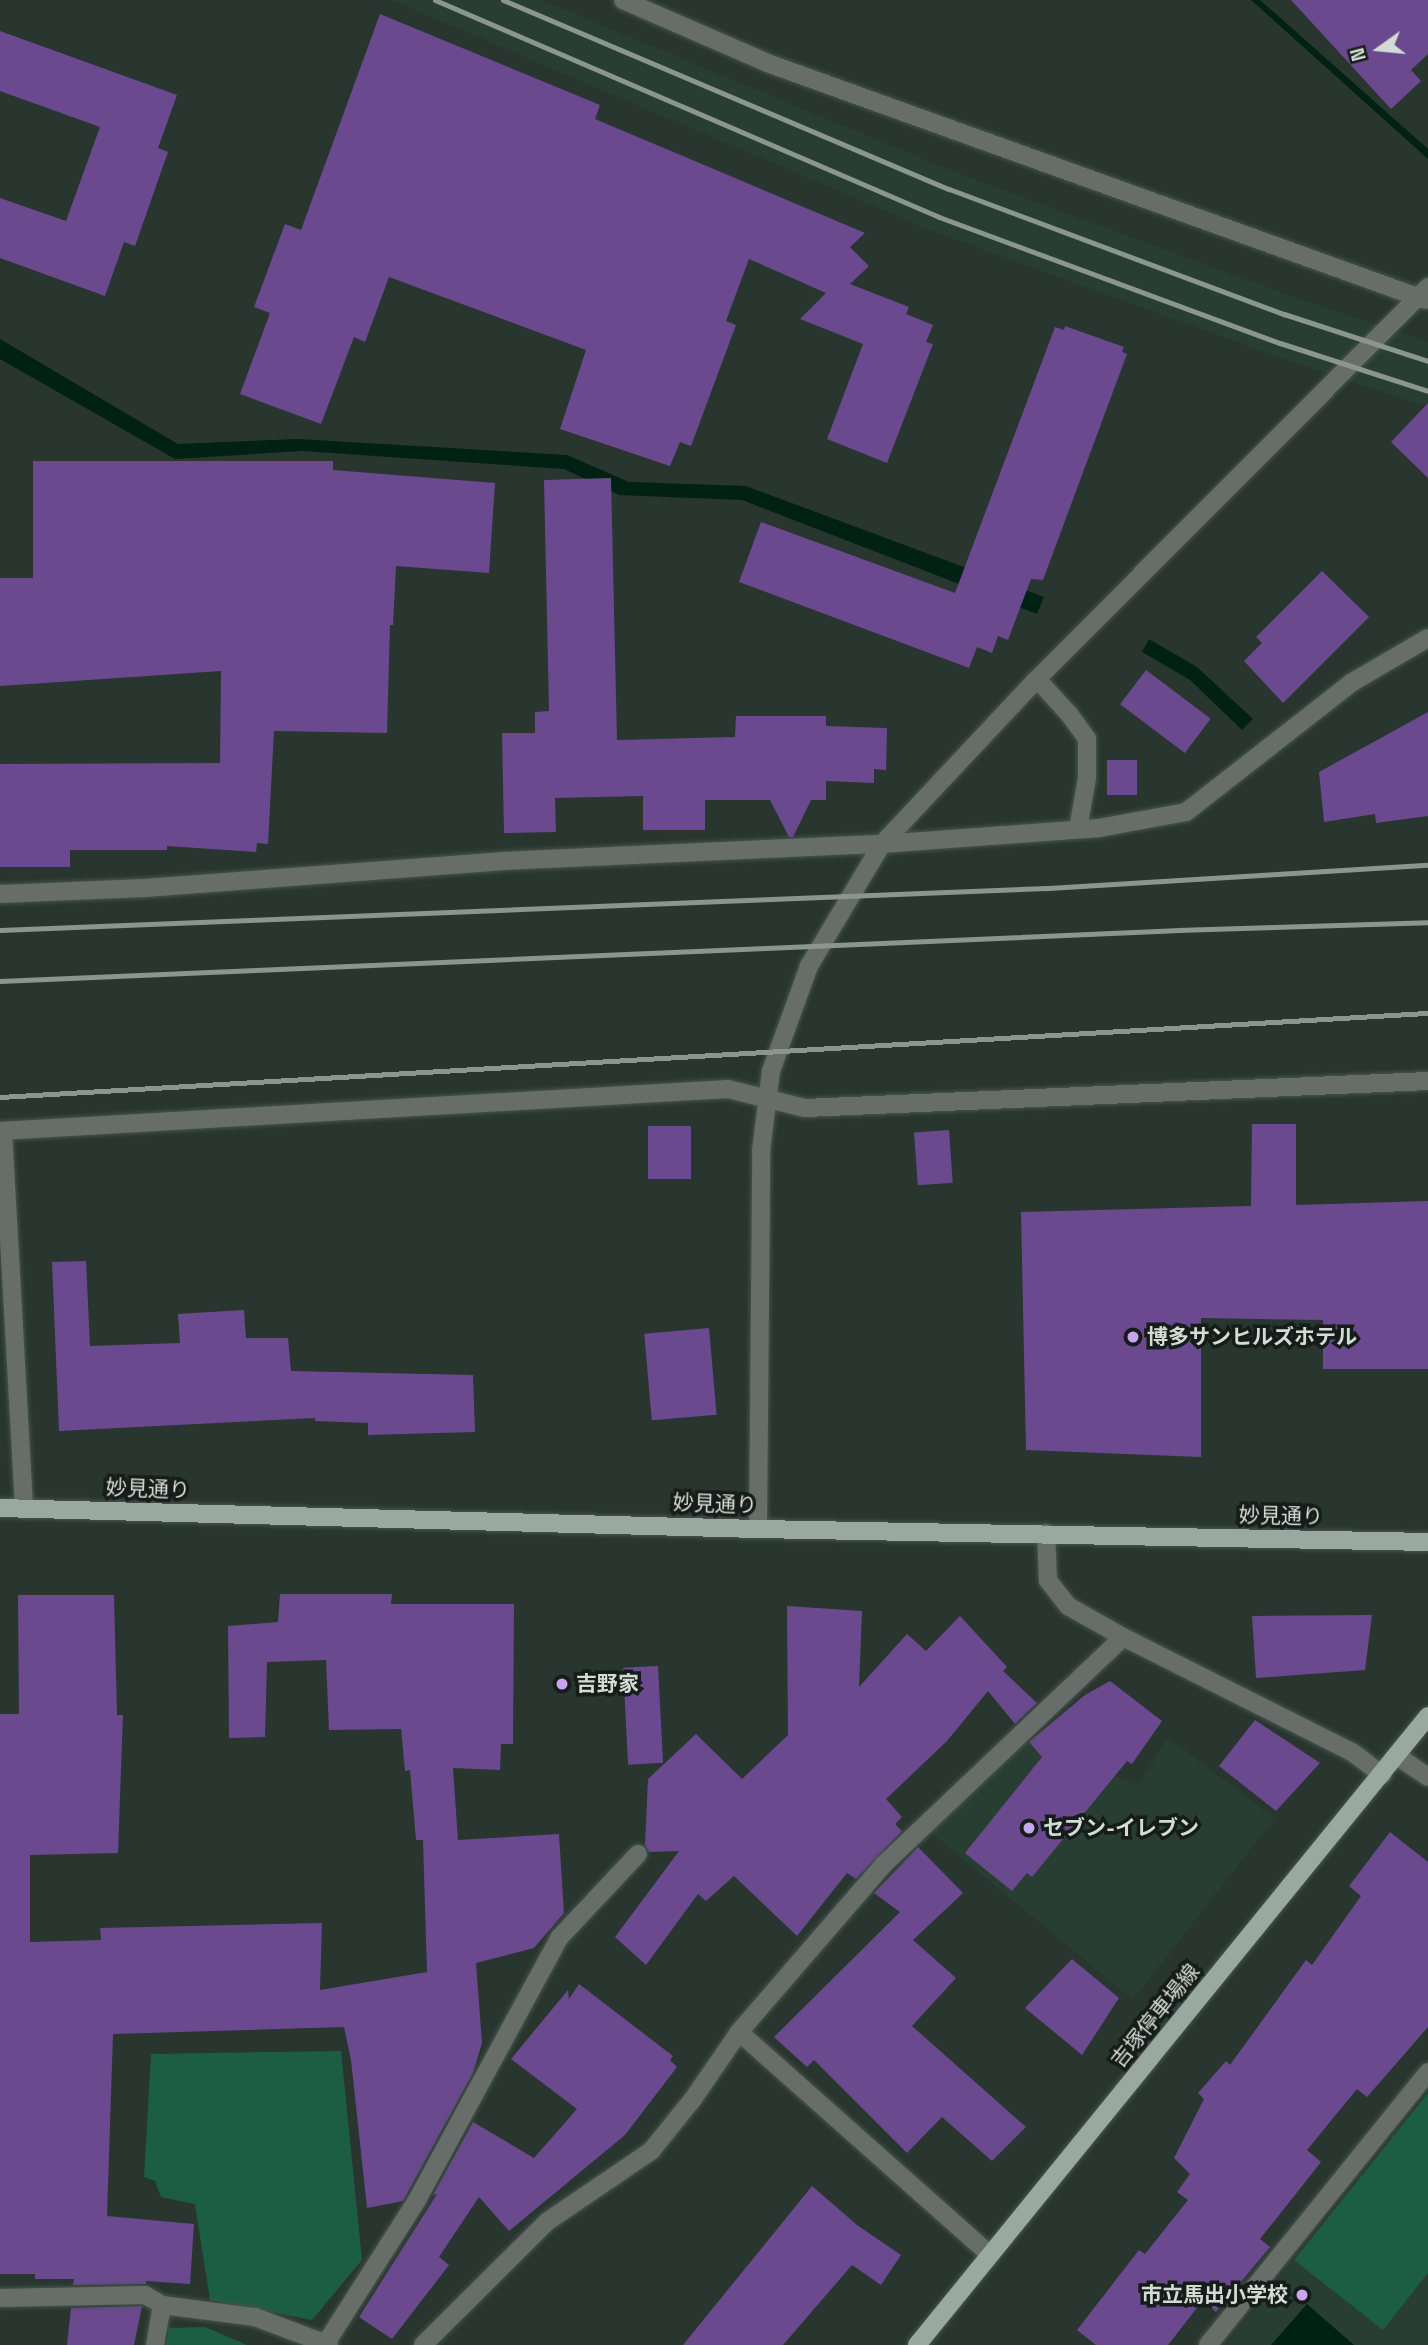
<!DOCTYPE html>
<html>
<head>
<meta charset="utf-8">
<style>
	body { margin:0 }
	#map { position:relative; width:1428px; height:2345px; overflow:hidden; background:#28362f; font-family:"Space Grotesk","Noto Sans JP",sans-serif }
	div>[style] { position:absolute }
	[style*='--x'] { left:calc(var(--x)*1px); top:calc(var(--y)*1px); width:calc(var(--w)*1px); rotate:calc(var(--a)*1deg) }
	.built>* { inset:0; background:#283e33 }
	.green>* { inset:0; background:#1c5e44 }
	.water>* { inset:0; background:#012114 }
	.building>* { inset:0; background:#6b498f; transform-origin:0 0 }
	.roads { filter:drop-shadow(0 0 2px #47544d) drop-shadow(0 0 2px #47544d) }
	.minor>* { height:18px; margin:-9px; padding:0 9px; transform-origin:9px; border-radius:9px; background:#676e6a }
	.major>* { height:18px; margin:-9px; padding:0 9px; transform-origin:9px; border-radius:9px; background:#99a8a0 }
	.rail>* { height:5px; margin:-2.5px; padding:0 2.5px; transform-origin:2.5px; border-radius:2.5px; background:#8b9690 }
	.dots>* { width:19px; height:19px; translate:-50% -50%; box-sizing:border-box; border:4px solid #161c19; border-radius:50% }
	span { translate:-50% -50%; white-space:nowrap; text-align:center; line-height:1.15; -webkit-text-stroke:7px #161c19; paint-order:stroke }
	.poi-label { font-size:21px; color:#d2dbd6; font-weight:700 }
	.left { translate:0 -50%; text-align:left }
	.right { translate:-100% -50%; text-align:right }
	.street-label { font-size:21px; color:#d2dbd6 }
	.north { position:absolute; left:1344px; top:14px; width:70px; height:70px; -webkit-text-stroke:5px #161c19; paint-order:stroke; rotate:255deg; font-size:19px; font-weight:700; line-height:28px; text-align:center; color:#d2dbd6 }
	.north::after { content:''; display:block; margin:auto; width:24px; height:32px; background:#d2dbd6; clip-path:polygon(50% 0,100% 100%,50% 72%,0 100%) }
</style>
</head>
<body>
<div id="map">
	<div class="built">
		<div style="clip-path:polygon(392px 0,541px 0,957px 173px,1291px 296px,1428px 342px,1428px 407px,1273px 355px,927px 229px)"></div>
		<div style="clip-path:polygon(1168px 1738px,1275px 1818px,1133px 2000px,929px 1831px,1027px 1741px,1138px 1785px)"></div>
		<div style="clip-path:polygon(1294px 2260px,1383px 2330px,1428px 2273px,1428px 2345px,1226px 2345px)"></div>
	</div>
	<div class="green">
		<div style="clip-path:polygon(341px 2051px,362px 2260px,312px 2320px,210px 2300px,195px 2204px,161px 2197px,155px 2181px,144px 2177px,151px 2054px)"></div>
		<div style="clip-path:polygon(1428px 2093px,1428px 2273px,1383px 2330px,1294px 2260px)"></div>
		<div style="clip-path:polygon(205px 2327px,247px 2345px,166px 2345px,169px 2328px)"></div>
	</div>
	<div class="water">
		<div style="clip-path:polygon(1251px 0,1260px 0,1428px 149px,1428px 159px)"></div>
		<div style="clip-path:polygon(0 339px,178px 444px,298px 439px,567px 455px,629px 482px,746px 486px,1044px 597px,1037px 614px,742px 500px,619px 495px,564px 469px,302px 451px,175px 459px,0 359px)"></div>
		<div style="clip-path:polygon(1149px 639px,1197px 667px,1253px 719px,1242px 730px,1190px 680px,1142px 652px)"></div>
		<div style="clip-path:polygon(1307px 2304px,1354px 2345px,1271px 2345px)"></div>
	</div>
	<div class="building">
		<div style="clip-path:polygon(1291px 0,1428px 0,1428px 54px,1411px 70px,1421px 81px,1391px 109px)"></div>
		<div style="clip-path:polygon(380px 14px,600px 105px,595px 119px,865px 233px,850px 247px,869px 266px,850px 284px,909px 307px,906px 314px,933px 325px,926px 342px,933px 344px,887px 463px,827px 439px,863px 344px,800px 319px,826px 293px,749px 259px,726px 321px,736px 325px,691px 446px,680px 442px,670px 466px,560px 429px,586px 350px,389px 277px,365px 342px,354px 337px,321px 424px,240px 394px,270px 313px,254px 307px,285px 224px,301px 230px)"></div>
		<div style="clip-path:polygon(0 31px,177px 95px,158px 148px,168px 152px,135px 246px,124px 242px,105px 296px,0 258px,0 198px,66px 221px,100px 127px,0 91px)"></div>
		<div style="clip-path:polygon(1065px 326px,1124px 347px,1122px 352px,1127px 354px,1043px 580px,1031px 579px,1008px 640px,998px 636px,992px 653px,977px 647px,969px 668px,739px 582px,761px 522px,955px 593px,1055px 327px,1064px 330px)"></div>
		<div style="clip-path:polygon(1428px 403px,1428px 478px,1391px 442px)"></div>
		<div style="clip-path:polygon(33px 461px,333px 461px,333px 470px,495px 483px,489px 573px,396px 566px,393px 625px,390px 625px,387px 733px,274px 731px,268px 844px,257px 843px,256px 852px,167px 846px,167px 850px,70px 850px,70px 867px,0 867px,0 764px,220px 763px,221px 671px,0 686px,0 578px,33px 578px)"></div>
		<div style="clip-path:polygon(611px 478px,617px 740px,735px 737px,736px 716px,826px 716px,826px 726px,887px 728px,886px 770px,874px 769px,874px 783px,826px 781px,826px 800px,811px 800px,793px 837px,789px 837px,770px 800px,705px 800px,705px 830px,643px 830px,643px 796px,555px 798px,556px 832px,504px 833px,502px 733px,535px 733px,535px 712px,549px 711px,544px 480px)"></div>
		<div style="clip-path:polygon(1322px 571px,1369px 617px,1283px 703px,1244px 661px,1262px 643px,1256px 637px)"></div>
		<div style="left:1146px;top:670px;width:81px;height:43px;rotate:37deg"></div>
		<div style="clip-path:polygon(1428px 712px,1428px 816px,1376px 823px,1375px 814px,1324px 822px,1319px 772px)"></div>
		<div style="left:1137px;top:760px;width:35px;height:30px;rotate:90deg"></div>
		<div style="clip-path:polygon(1252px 1124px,1296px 1124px,1296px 1205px,1428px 1201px,1428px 1369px,1323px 1369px,1323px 1320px,1201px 1318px,1201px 1457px,1026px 1450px,1021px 1212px,1251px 1206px)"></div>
		<div style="left:648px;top:1126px;width:43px;height:53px"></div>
		<div style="left:949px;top:1130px;width:53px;height:35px;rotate:86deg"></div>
		<div style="clip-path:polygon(86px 1261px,90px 1346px,180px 1343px,178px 1314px,244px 1310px,246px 1338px,288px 1338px,291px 1371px,473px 1375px,475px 1432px,368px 1435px,368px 1423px,315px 1421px,315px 1418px,59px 1431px,52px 1262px)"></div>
		<div style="left:709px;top:1328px;width:87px;height:65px;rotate:85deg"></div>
		<div style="clip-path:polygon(280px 1594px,392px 1594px,391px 1604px,514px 1604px,513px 1744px,501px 1744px,500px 1770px,453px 1768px,458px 1840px,559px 1834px,564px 1913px,534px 1948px,476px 1963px,482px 2043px,473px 2073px,403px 2201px,367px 2208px,351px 2060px,344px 2027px,113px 2034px,107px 2216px,194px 2224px,190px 2284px,146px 2281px,146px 2284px,73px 2285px,74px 2279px,35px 2279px,35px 2274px,0 2274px,0 1714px,19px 1714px,18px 1595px,114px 1595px,117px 1715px,123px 1715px,118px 1853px,30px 1855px,30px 1942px,101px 1940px,100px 1928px,322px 1923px,320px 1990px,427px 1972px,423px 1840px,416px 1840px,410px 1770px,405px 1771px,401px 1729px,329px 1730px,326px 1660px,267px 1662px,265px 1737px,229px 1738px,228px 1626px,278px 1622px)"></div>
		<div style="clip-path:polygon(787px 1606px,862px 1611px,859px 1687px,907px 1634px,926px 1651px,960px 1616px,1007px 1667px,1003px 1671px,1037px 1703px,1015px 1724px,988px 1691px,947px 1741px,886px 1799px,902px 1817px,895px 1824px,902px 1831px,856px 1879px,847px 1873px,797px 1936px,734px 1876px,706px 1901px,698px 1894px,646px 1965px,615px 1937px,679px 1851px,649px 1852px,645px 1845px,648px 1779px,696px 1734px,742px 1779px,788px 1735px)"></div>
		<div style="clip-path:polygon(1372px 1615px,1365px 1670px,1256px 1678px,1252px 1616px)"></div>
		<div style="left:658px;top:1666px;width:97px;height:35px;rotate:87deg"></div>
		<div style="clip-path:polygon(1110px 1681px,1162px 1721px,1132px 1764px,1127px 1761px,1032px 1877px,1027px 1873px,1012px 1891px,965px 1853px,1042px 1757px,1029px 1742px,1085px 1695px)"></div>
		<div style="clip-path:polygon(1255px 1720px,1320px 1763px,1276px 1811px,1219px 1766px)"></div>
		<div style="clip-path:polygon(1390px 1832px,1428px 1862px,1428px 2027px,1367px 2097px,1357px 2089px,1307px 2150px,1321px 2162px,1260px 2239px,1270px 2247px,1216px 2312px,1203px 2300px,1168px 2345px,1096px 2345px,1077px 2330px,1139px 2250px,1145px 2254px,1188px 2200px,1177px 2192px,1190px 2174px,1174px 2158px,1204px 2099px,1198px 2093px,1226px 2061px,1230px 2065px,1306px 1960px,1312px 1965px,1361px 1896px,1349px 1886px)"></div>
		<div style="clip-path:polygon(918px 1847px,963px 1893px,913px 1940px,956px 1978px,912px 2026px,1026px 2127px,992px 2161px,942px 2117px,907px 2153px,814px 2060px,807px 2067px,774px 2037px,900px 1912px,874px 1893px)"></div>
		<div style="clip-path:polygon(1072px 1959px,1119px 1998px,1082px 2055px,1025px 2008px)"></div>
		<div style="clip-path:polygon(579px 1984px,673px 2056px,670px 2060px,677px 2067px,625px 2135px,509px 2231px,479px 2197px,439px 2257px,449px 2265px,392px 2339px,359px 2317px,437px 2194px,433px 2195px,473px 2122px,534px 2158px,577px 2109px,511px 2059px,568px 1990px,569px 1999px)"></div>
		<div style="clip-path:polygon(812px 2186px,857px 2225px,901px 2255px,881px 2285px,852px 2265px,783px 2345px,683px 2345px)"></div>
		<div style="clip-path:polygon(142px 2306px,134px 2345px,67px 2345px,71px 2308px)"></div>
	</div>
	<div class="roads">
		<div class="minor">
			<div style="--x:623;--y:0;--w:160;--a:23.5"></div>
			<div style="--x:770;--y:64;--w:697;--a:19.79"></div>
			<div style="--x:1037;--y:679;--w:47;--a:47.6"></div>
			<div style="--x:1069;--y:714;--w:31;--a:54"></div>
			<div style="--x:1087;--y:739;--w:39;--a:90"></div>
			<div style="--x:1087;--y:778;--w:52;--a:100"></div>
			<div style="--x:0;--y:894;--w:145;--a:-2.4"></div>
			<div style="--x:145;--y:888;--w:358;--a:-4.3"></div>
			<div style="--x:502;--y:861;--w:380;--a:-2.6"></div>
			<div style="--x:882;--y:844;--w:218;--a:-4.2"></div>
			<div style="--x:1099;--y:828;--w:88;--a:-10.4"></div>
			<div style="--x:1186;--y:812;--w:209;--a:-38"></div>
			<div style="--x:1351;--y:683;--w:89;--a:-30.3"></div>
			<div style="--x:0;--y:1131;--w:729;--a:-3.3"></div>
			<div style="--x:728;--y:1089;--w:79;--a:13.9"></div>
			<div style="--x:805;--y:1108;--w:624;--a:-2.48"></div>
			<div style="--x:3;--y:1131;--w:378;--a:86.8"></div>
			<div style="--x:758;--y:1529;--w:378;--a:-89.5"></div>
			<div style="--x:761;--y:1151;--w:81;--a:-82.9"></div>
			<div style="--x:771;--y:1071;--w:112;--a:-70.1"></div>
			<div style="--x:809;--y:966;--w:142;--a:-59.1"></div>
			<div style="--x:882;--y:844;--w:226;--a:-46.8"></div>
			<div style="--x:1037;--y:679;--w:554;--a:-45.07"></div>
			<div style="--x:1123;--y:1637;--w:256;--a:26.7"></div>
			<div style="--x:1352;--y:1752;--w:38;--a:37"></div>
			<div style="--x:1397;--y:1756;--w:37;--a:34"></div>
			<div style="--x:739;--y:2032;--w:221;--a:-49.2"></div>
			<div style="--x:883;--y:1865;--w:331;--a:-43.5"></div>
			<div style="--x:1123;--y:1637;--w:63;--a:-150.6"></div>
			<div style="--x:1068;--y:1606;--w:33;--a:-128"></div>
			<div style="--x:1048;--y:1580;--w:47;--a:-92.4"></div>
			<div style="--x:0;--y:2298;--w:145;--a:-1.2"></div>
			<div style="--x:145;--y:2295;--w:20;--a:30"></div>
			<div style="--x:162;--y:2305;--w:94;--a:7.4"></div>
			<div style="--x:255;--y:2317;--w:79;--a:20.7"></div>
			<div style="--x:326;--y:2343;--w:169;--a:-57.5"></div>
			<div style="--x:417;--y:2200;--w:299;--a:-61.5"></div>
			<div style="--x:560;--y:1937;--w:114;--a:-46.8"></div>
			<div style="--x:155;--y:2345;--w:41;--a:-80.1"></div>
			<div style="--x:423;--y:2345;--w:176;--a:-44.8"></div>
			<div style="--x:548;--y:2221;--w:125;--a:-34.2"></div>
			<div style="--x:651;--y:2151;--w:67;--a:-51.1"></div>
			<div style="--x:693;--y:2099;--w:81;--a:-55.5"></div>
			<div style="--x:739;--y:2032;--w:336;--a:41.6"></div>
			<div style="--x:1208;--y:2345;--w:351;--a:-51.1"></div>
		</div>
		<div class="major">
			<div style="--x:0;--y:1508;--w:758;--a:1.59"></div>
			<div style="--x:758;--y:1529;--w:670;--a:1.11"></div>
			<div style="--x:917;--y:2345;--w:810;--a:-50.91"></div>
		</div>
	</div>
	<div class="rail">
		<div style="--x:435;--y:0;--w:549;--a:23.29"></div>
		<div style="--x:939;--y:217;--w:364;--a:20.3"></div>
		<div style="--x:1280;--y:343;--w:156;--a:18"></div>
		<div style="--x:503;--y:0;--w:484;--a:23"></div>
		<div style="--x:949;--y:189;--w:358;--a:20.5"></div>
		<div style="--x:1284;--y:314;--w:151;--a:18.1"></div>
		<div style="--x:0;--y:930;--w:1048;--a:-2.3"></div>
		<div style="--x:1047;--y:888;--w:382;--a:-3.5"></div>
		<div style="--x:0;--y:981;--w:1181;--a:-2.47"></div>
		<div style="--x:1180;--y:930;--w:248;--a:-1.8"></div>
		<div style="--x:0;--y:1097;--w:1430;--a:-3.37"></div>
	</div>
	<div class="dots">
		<div style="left:1133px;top:1337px;background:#c8a6ef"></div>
		<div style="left:562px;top:1684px;background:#c8a6ef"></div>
		<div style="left:1029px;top:1828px;background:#c8a6ef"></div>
		<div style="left:1302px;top:2295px;background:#c8a6ef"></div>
	</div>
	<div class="poi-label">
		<span class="left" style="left:1147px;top:1337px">博多サンヒルズホテル</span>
		<span class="left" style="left:576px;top:1684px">吉野家</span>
		<span class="left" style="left:1043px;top:1828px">セブン-イレブン</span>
		<span class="right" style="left:1288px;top:2295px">市立馬出小学校</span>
	</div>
	<div class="street-label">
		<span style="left:148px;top:1489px;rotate:2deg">妙見通り</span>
		<span style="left:715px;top:1504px;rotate:2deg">妙見通り</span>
		<span style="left:1281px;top:1516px;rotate:1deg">妙見通り</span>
		<span style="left:1155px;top:2016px;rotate:-51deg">吉塚停車場線</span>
	</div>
	<div class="north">N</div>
</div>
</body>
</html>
